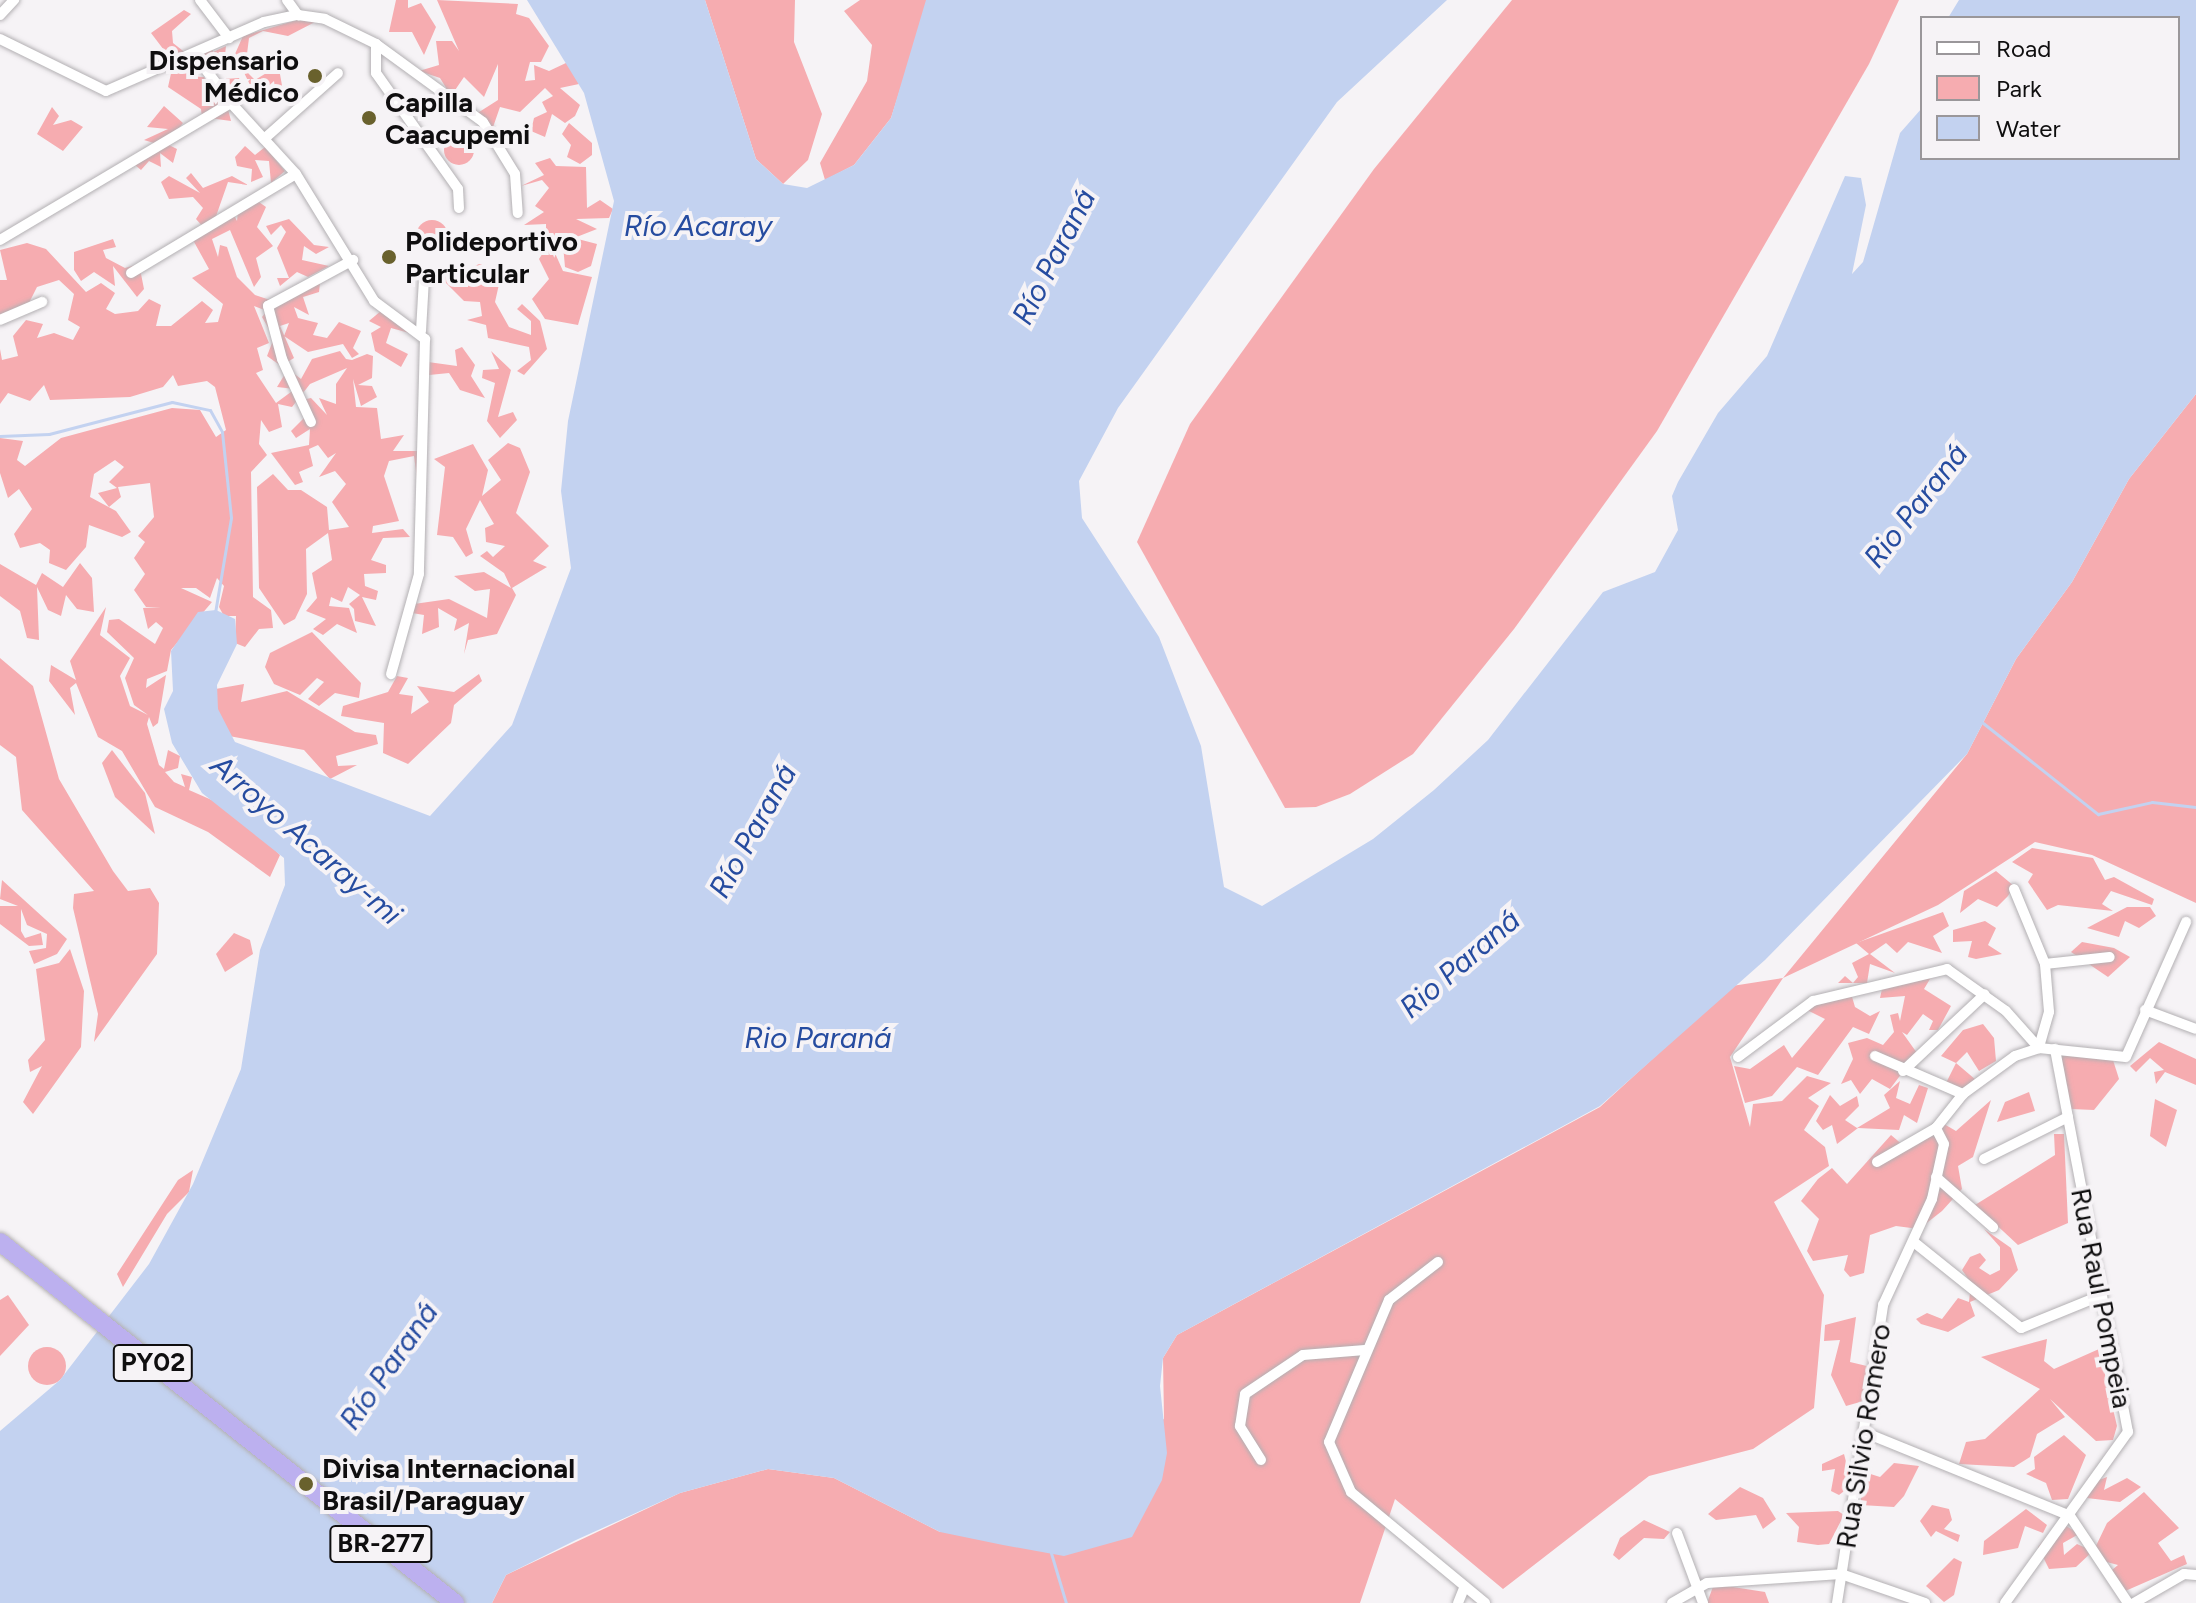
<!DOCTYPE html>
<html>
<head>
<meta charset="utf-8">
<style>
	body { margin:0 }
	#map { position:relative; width:2196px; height:1603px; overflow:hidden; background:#f6f3f6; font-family:Figtree,sans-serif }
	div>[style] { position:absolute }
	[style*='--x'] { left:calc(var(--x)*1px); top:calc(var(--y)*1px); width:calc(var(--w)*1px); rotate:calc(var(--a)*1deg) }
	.green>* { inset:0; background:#f6acb0 }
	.round { border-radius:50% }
	.water>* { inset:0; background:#c3d2f0 }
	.stream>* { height:3px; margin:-1.5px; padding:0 1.5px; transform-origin:1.5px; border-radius:1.5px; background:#c3d2f0 }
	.roads { filter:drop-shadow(0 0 2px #b3b0b3) drop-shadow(0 0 2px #b3b0b3) }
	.minor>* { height:10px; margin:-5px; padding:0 5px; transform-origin:5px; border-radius:5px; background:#fff }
	.trunk>* { height:18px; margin:-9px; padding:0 9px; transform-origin:9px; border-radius:9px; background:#bcb0ef }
	.dots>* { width:22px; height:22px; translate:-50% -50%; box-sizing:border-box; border:4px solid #f6f3f6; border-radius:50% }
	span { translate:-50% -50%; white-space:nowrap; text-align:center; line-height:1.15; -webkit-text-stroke:8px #f6f3f6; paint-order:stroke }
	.shield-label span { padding:2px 6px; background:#f6f3f6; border:2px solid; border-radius:6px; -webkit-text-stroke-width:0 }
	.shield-label { font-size:26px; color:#0f0e0f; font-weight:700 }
	.poi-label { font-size:28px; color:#0f0e0f; font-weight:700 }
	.right { translate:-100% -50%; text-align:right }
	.left { translate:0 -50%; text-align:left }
	.street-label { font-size:28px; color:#0f0e0f }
	.water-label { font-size:30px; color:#264ca0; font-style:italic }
	.legend { position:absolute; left:1920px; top:16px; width:260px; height:144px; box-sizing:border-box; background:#f6f3f6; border:2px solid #9a979a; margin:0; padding:10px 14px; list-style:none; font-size:24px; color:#0f0e0f }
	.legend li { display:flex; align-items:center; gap:16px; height:40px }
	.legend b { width:40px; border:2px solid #9a979a }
</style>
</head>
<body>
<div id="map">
	<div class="green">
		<div style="clip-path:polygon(396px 0,408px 0,408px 8px,421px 3px,436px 27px,424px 55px,412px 32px,389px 32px)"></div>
		<div style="clip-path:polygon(437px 0,518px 4px,516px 14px,529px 18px,549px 46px,541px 62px,530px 62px,525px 81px,535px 80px,534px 65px,549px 71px,568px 62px,579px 84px,560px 88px,580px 105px,575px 116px,565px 123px,552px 114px,545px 137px,531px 131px,534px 118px,547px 112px,542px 102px,553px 96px,545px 88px,520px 112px,500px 107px,492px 130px,476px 114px,498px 100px,498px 64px,484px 97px,464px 77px,451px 96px,440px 78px,419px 71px,439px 65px,436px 41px,452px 41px,459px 51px)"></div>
		<div style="clip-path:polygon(705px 0,795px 0,794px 42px,822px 114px,808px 160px,783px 184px,756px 159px)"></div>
		<div style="clip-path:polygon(860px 0,926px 0,926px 8px,891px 118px,854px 165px,825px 180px,820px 163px,867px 81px,872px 45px,844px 11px)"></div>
		<div style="clip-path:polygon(1512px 0,1899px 0,1869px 64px,1657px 431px,1514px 629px,1413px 754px,1350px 794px,1316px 807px,1285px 808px,1137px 542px,1190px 424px,1374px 169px)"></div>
		<div style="clip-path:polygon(184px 10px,191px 14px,172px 31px,173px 43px,187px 54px,170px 58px,151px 33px)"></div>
		<div style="clip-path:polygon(297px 20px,315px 22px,288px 36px,263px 31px,249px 38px,245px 70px,255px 80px,268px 72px,265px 52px,278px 63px,283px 91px,276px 96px,274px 81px,263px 91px,251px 87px,235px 54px,243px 36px)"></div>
		<div style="clip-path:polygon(210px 44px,213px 52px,226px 46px,225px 55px,213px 53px,214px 66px,187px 76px,204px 77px,214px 102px,234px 88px,224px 79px,239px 78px,244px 91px,228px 109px,231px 121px,202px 117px,201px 109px,168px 87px,172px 69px)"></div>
		<div style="clip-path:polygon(164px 106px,183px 123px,167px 144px,177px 149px,173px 163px,160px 153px,161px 167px,149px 161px,141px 170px,135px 165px,157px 144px,144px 140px,168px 129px,147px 127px)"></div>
		<div style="clip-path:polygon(52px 107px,59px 116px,53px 125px,71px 120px,83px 127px,63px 151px,37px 134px)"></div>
		<div style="clip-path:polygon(569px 123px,592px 143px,592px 155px,580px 164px,567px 157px,571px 145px,562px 134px)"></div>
		<div class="round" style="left:444px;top:135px;width:30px;height:30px"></div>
		<div style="clip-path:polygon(245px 146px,255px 155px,265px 147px,285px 171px,271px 183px,269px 161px,255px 160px,263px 177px,251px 182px,252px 169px,237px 166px,235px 157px)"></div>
		<div style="clip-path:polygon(550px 158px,556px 166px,586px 167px,587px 208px,600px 200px,613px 209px,609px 218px,576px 219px,597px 229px,574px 238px,597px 244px,591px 266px,578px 272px,565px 267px,563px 245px,546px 236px,546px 224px,524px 225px,544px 212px,535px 206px,549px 188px,542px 180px,521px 186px,544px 175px,535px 163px)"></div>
		<div style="clip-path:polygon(191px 173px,203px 188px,232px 176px,248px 185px,228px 182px,214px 222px,232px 211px,237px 221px,238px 211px,259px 202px,266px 207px,257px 227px,273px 246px,256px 258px,261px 277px,254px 287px,230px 230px,212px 239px,218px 257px,220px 245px,227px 247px,237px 277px,255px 295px,270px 300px,320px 283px,319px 292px,303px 297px,309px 315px,294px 307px,298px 318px,318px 323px,313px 335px,327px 338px,339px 322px,361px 331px,353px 348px,359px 354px,352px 358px,343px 344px,308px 352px,284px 336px,289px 323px,280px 326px,294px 358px,281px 366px,267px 356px,274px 338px,262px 317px,267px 311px,254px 306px,269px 343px,257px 348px,263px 370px,256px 373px,276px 403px,295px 389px,277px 387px,288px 369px,301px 379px,312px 359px,340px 351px,346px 359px,352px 360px,367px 354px,373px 356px,372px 378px,358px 385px,372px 386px,377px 397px,361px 406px,353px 379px,356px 407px,377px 408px,381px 439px,404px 435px,393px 451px,418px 451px,417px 479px,414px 456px,389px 461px,384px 476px,399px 521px,373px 526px,372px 533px,403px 529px,410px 537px,383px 538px,371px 560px,386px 565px,386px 573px,364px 574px,365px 586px,378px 591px,376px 600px,362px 597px,376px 626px,355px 621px,354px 609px,349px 604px,360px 595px,348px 587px,342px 602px,331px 597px,329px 606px,349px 608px,357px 633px,337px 624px,323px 635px,313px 629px,326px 619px,306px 611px,317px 598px,312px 573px,332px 560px,328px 533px,306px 549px,307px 594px,295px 619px,284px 625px,259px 588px,257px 487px,273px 474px,288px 490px,301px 490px,327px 507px,329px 530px,349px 527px,332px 502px,346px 484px,335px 471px,319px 477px,336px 453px,328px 458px,318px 445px,309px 449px,313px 466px,299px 472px,303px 482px,295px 485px,271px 453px,309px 445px,310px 429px,296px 438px,291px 431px,307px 415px,302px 400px,311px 398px,327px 415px,319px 398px,336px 404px,336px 384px,347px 368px,310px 384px,292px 407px,278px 404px,282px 427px,269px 432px,261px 420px,259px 444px,267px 455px,251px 472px,253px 597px,271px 610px,273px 628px,259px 629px,245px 647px,235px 643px,236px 616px,224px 616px,219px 607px,224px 586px,217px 578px,210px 598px,196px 588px,181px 588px,212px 602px,171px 650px,167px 671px,147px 679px,146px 688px,166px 675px,158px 723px,153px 727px,149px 717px,147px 724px,159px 765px,164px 769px,168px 750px,180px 756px,178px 768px,165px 772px,174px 782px,185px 787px,181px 774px,192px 777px,189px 790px,230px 808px,280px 855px,270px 877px,208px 832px,155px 807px,122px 751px,98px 737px,76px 683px,70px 688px,75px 715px,49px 681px,51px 665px,76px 680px,70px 661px,106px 607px,100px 635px,130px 658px,120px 676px,130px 706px,148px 715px,134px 705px,125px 678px,134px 658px,107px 632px,109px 620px,119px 619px,155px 644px,163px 628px,156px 622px,148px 629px,143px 608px,161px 607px,146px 607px,134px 590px,145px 574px,134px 558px,145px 542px,138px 536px,154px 517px,150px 483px,118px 487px,121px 497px,109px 507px,98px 493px,117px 488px,109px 482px,124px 467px,115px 460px,94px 474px,90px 497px,116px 511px,131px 532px,122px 537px,89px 525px,86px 547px,66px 570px,49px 563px,50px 550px,40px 543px,20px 548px,14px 534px,32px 509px,19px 489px,8px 498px,0 473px,0 438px,23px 441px,17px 460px,25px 466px,61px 438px,172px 408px,200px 410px,216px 437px,226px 430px,215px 387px,207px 381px,178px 386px,173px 375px,163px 387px,130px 397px,50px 400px,44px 385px,30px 401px,8px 393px,0 404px,0 349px,2px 360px,18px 356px,13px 336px,26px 320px,43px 324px,37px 338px,54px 333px,73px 340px,80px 327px,68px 320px,74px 294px,59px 280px,37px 287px,23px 315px,0 323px,0 280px,7px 280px,0 250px,27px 243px,46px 249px,86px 292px,101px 283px,115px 293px,106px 309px,115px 314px,138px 311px,149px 299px,161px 305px,156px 326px,171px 326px,202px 301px,213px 310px,205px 323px,218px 322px,223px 304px,192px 278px,209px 269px,193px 240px,204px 228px,196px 219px,203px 208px,193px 197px,169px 199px,161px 182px,169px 176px,200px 193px,186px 178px)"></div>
		<div style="clip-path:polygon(289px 219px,314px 245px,329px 247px,316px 254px,304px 246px,302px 260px,329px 266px,308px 277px,297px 272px,280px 286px,277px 278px,289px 278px,277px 248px,286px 232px,281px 225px,271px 235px,266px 226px)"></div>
		<div class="round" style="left:416px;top:220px;width:32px;height:32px"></div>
		<div style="clip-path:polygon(113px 239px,116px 247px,103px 250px,106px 258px,125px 268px,139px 264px,144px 289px,137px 297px,113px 266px,115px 286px,94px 272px,81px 281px,74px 270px,74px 252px)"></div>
		<div style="clip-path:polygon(550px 242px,563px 271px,592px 277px,578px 325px,545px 319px,532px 299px,549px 279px,539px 259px)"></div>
		<div style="clip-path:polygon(479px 264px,502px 271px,495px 302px,509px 327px,531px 335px,531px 321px,517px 309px,522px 304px,540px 321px,547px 349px,524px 375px,517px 371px,531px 360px,529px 347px,488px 338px,486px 325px,467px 320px,482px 316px,480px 302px,464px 301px,443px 280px,443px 271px,458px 274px)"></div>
		<div style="clip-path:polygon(382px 310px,413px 334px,391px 328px,386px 343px,408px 354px,401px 367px,375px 351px,371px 333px,381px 327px,369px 321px)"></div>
		<div style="clip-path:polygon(462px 347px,475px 365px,471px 376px,485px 398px,460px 390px,449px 373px,429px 375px,428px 362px,457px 366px,455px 350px)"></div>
		<div style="clip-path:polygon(491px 351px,511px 370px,498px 417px,513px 412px,517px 420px,500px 438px,487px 421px,495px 383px,482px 378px,483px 370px,499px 369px)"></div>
		<div style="clip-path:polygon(2196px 394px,2196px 903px,2092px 855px,2035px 842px,1938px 905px,1783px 978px,1730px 1057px,1750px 1127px,1753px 1104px,1782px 1101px,1807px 1076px,1831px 1083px,1808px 1098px,1819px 1106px,1804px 1130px,1825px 1147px,1829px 1166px,1774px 1202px,1824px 1295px,1814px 1408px,1753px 1449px,1649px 1476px,1503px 1589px,1395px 1499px,1360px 1603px,492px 1603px,506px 1575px,680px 1493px,768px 1469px,834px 1478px,940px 1532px,1164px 1419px,1163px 1358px,1177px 1335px,1600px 1107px,1732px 986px,1783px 978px,1967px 754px,2016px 659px,2072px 582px,2129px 479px)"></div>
		<div style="clip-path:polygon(508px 443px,520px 448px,530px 472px,516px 513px,549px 546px,533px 561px,547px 567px,512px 588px,516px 595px,497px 634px,468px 640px,464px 654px,469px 623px,454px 631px,457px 619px,438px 608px,439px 627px,422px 634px,424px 615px,412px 613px,414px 604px,449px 599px,487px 618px,490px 589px,475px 591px,454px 576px,484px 572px,511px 588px,504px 573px,480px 556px,487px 551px,493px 557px,505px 546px,486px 542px,485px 528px,494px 524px,480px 500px,466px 529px,473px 553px,466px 557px,453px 537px,437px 535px,445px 467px,434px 459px,473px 444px,488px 470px,482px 496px,501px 480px,488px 460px)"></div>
		<div style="clip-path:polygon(80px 563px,92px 578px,94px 612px,77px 609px,66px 595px,61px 616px,48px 610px,37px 587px,39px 640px,27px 638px,20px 611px,0 596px,0 564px,36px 585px,42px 573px,63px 587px)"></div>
		<div style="clip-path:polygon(312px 632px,361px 683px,359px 698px,335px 693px,319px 706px,308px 699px,324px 682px,317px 678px,300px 695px,274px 684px,265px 667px,270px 653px)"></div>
		<div style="clip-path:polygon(0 658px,33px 686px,59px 779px,113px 871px,128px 891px,150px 888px,159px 903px,157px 954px,94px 1042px,98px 1014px,73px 908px,74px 894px,94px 891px,22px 810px,16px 757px,0 745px)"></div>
		<div style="clip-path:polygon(479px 674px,482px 681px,454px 705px,451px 723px,408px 764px,383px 753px,384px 723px,341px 716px,343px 706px,388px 692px,397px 676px,408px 678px,399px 694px,413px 696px,411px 714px,429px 702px,417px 686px,454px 692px)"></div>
		<div style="clip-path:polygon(244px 684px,241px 702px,287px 691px,355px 732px,376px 735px,378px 744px,336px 756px,338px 766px,357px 765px,330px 779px,304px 750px,229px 736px,204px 691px)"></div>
		<div style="clip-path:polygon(112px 750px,145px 793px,155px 834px,115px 797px,102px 763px)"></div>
		<div style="clip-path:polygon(2032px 848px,2093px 858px,2105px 880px,2114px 877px,2154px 899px,2152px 905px,2111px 891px,2102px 904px,2113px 911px,2058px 905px,2047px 910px,2028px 882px,2033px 874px,2012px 862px)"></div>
		<div style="clip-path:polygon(1996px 871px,2014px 886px,2008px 896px,1997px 907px,1978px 899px,1960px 913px,1964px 891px)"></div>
		<div style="clip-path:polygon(2px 880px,67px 939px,57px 954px,34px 964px,29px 951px,46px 948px,47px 934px,27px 925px,21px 909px,21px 931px,25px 938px,41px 933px,43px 945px,29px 946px,0 924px,0 906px,18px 906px,0 899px)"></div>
		<div style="clip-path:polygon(2127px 907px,2150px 907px,2156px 916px,2139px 928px,2125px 921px,2119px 937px,2087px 928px)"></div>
		<div style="clip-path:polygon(1943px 912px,1949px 926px,1933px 936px,1942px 953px,1908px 942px,1897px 953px,1886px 943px,1870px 954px,1895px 973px,1870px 964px,1867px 983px,1838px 983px,1845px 976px,1853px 983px,1858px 977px,1852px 963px,1869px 954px,1856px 943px)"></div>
		<div style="clip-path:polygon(1985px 921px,1996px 928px,1988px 945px,2002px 954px,1976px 959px,1968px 957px,1972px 941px,1953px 942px,1953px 930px)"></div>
		<div style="clip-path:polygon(234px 933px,250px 940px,253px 954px,225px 972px,216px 954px)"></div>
		<div style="clip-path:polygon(2082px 942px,2114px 948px,2130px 957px,2108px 977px,2071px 952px)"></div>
		<div style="clip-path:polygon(70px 949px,84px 991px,81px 1047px,33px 1114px,23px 1102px,42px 1066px,30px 1072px,28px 1060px,45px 1040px,36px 969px,59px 963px)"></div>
		<div style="clip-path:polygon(1933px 974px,1924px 989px,1951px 1006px,1938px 1030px,1929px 1030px,1933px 1021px,1923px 1014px,1907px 1035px,1902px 1032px,1917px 1053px,1890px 1089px,1872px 1079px,1860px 1094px,1851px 1080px,1841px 1084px,1853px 1059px,1848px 1043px,1867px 1038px,1883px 1045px,1894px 1032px,1890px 1015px,1898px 1013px,1900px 1021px,1905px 996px,1880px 998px,1882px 989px)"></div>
		<div style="clip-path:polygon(1850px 990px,1855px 1007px,1870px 1016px,1880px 1011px,1869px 1034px,1853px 1027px,1818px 1075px,1797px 1067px,1772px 1096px,1745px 1103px,1734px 1066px,1750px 1069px,1784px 1045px,1792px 1058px,1825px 1019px,1801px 1007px)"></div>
		<div style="clip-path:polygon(1983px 1024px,1994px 1038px,1996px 1061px,1979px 1071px,1967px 1052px,1956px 1063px,1976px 1080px,1963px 1091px,1946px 1083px,1956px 1063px,1941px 1056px,1963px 1030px)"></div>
		<div style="clip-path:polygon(2159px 1042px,2196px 1059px,2196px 1085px,2165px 1072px,2156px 1084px,2154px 1072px,2164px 1070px,2150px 1058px,2136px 1072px,2130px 1066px)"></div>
		<div style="clip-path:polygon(2056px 1054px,2113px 1060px,2119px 1079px,2094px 1110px,2071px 1109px)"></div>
		<div style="clip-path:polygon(1900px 1081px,1896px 1098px,1910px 1104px,1919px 1085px,1928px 1088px,1917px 1123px,1904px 1115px,1899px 1130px,1858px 1128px,1837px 1144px,1832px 1125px,1823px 1130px,1816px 1121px,1830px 1095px,1840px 1106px,1857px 1096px,1859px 1106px,1845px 1120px,1857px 1128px,1890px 1108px,1884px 1095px)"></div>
		<div style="clip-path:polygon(2029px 1092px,2035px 1111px,1997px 1122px,2005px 1102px)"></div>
		<div style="clip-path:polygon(2155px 1099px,2177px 1110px,2166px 1147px,2150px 1136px)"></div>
		<div style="clip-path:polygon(1991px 1100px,1973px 1157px,1958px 1166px,1962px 1189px,1942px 1211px,1919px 1229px,1896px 1226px,1870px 1235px,1864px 1273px,1850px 1277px,1844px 1270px,1848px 1255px,1813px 1261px,1807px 1251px,1819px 1219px,1801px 1201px,1818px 1179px,1832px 1168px,1847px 1184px,1891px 1135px,1904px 1146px,1944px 1124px,1956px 1131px)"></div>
		<div style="clip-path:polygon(2054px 1134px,2064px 1134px,2068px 1223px,2018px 1245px,1975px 1205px,2055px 1155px)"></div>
		<div style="clip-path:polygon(193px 1170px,189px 1192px,167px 1214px,123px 1287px,117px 1274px,178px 1180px)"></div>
		<div style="clip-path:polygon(1984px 1229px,2011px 1248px,2018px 1270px,1999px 1290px,1970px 1302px,1975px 1316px,1948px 1332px,1921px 1324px,1916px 1319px,1927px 1313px,1942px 1319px,1958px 1298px,1969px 1302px,1971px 1283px,1962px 1270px,1970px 1257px,1980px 1253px,1986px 1260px,1979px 1268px,1990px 1275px,2000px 1270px,2000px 1247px)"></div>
		<div style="clip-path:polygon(8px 1295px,29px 1325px,0 1356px,0 1300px)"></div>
		<div style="clip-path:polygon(1856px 1317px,1850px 1362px,1871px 1367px,1867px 1400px,1846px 1406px,1831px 1375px,1840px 1340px,1824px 1341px,1825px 1325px)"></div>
		<div style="clip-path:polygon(2047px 1339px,2044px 1361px,2054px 1369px,2099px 1349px,2117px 1426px,2113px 1440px,2096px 1441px,2050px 1399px,2065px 1417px,2037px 1434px,2030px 1457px,2014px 1467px,1959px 1464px,1966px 1442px,1985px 1439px,2040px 1389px,1981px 1357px)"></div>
		<div class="round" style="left:28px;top:1347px;width:38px;height:38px"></div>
		<div style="clip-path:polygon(2064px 1435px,2086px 1455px,2068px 1499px,2052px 1500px,2046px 1483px,2026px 1474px,2035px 1469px,2034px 1457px)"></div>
		<div style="clip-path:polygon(1844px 1454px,1852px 1485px,1839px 1495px,1831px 1491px,1835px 1469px,1822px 1471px,1822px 1464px)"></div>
		<div style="clip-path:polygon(1894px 1463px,1919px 1466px,1904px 1496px,1894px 1507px,1861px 1505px,1861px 1471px,1880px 1477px)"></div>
		<div style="clip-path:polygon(2107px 1477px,2104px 1490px,2127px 1478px,2141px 1487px,2120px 1502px,2087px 1498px,2094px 1482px)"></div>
		<div style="clip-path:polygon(1740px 1487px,1763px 1498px,1776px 1519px,1763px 1529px,1756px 1515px,1716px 1520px,1708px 1514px)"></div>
		<div style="clip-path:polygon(2144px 1492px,2179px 1528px,2158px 1543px,2171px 1561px,2184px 1555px,2187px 1564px,2123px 1592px,2112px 1570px,2118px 1565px,2099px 1560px,2095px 1548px,2107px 1523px)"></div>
		<div style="clip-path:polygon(1932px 1505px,1949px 1509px,1952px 1520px,1944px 1529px,1960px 1535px,1958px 1542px,1936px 1531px,1931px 1537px,1920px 1521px)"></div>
		<div style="clip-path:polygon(2026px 1509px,2047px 1525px,2043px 1533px,2025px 1526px,2018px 1548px,1983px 1555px,1984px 1541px)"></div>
		<div style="clip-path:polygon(1838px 1511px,1844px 1515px,1829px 1544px,1818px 1545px,1797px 1542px,1799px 1527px,1786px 1513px)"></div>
		<div style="clip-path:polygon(1644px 1520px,1670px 1532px,1664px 1539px,1644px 1538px,1619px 1560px,1613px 1555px,1620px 1538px)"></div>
		<div style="clip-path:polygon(2060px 1522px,2079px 1534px,2063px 1543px,2064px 1555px,2077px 1544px,2093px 1551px,2076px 1567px,2049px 1569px,2038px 1547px)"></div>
		<div style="clip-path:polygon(1954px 1558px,1962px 1562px,1954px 1595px,1944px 1602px,1926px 1586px)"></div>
		<div style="clip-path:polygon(1714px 1584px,1765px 1592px,1769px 1603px,1707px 1603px)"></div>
	</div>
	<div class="water">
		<div style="clip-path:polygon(527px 0,705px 0,756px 159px,783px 184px,807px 188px,854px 165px,891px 118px,926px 0,1447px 0,1337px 102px,1118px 408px,1079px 481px,1082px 518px,1159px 637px,1201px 746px,1224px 887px,1262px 906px,1373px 839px,1434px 790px,1488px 740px,1603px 592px,1655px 572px,1678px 530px,1672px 496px,1678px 482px,1718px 413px,1767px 356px,1845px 176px,1861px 178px,1866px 205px,1852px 274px,1863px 262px,1900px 133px,1922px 108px,1922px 158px,2178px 158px,2178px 18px,1948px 18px,1959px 0,2196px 0,2196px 394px,2129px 479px,2072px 582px,2016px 659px,1967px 754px,1765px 960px,1600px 1106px,1177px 1335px,1163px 1358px,1160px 1386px,1167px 1453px,1162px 1480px,1132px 1537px,1064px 1556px,1003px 1545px,940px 1532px,834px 1478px,768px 1469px,680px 1493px,576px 1540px,506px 1575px,492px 1603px,0 1603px,0 1431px,60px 1380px,149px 1264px,193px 1184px,241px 1069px,260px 950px,285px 885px,284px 858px,202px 793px,172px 743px,164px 709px,173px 691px,171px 651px,198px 612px,216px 610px,235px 619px,237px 644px,217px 685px,218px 709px,235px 742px,430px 816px,512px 725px,571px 568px,561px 491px,568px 421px,614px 201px,584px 93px)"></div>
	</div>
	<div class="stream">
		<div style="--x:0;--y:436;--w:49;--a:-2.3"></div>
		<div style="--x:49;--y:434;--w:127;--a:-14.6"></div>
		<div style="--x:172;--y:402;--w:39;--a:12"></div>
		<div style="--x:210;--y:410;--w:25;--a:61"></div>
		<div style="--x:222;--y:432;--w:86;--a:84"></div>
		<div style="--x:231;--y:518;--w:96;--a:99.6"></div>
		<div style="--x:1983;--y:723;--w:147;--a:38.4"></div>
		<div style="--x:2098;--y:814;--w:55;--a:-12.5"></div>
		<div style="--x:2152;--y:802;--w:44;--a:6.5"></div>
		<div style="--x:1051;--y:1553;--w:52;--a:73.3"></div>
	</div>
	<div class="roads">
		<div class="minor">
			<div style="--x:200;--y:0;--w:48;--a:52.7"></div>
			<div style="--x:287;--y:0;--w:19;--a:54"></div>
			<div style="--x:0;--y:15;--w:21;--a:-47"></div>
			<div style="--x:0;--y:39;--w:118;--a:26.1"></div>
			<div style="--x:106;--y:91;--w:172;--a:-23.6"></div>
			<div style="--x:264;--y:22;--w:35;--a:-12"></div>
			<div style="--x:298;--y:15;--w:27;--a:8"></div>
			<div style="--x:325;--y:19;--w:57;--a:26.1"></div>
			<div style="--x:376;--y:44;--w:132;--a:36.1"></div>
			<div style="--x:483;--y:122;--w:61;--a:58.4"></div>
			<div style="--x:515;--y:174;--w:39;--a:86"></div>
			<div style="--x:376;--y:44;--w:29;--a:90"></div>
			<div style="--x:376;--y:73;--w:142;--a:54.7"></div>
			<div style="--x:458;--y:189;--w:19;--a:87"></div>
			<div style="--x:194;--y:54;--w:61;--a:52.9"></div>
			<div style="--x:264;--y:139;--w:99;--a:-41.7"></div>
			<div style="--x:0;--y:240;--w:269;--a:-30.7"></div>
			<div style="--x:231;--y:103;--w:96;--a:47.5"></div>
			<div style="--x:296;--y:174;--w:149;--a:58.4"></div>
			<div style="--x:374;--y:301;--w:64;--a:36.7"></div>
			<div style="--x:425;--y:339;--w:235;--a:91.5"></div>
			<div style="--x:419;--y:574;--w:104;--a:105.6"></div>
			<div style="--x:131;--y:273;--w:192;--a:-31"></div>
			<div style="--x:0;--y:320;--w:46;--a:-23.2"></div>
			<div style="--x:421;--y:331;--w:52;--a:-86.7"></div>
			<div style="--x:311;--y:422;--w:69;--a:-114.7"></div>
			<div style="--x:282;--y:359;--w:55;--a:-104.8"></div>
			<div style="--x:268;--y:306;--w:97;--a:-28.4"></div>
			<div style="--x:2014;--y:889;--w:81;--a:67.5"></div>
			<div style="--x:2045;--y:964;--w:48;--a:85.2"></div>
			<div style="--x:2049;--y:1012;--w:37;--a:106"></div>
			<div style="--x:2045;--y:964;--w:65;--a:-6.1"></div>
			<div style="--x:2145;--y:1010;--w:54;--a:20.4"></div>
			<div style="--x:1875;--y:1056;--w:96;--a:23.4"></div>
			<div style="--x:1738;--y:1057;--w:94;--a:-36.7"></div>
			<div style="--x:1813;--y:1001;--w:138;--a:-13.4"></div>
			<div style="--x:1947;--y:969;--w:72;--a:35.4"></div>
			<div style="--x:2006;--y:1011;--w:50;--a:48.3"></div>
			<div style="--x:1903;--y:1071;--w:112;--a:-43.2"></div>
			<div style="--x:1984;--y:1159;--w:94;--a:-26.6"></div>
			<div style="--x:1877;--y:1162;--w:68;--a:-30"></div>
			<div style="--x:1936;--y:1128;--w:43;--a:-51.5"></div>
			<div style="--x:1963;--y:1094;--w:64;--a:-36.2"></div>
			<div style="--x:2015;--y:1056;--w:25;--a:-18"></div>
			<div style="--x:2039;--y:1048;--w:87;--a:5.9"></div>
			<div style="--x:2126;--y:1057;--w:148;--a:-66"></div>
			<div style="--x:1936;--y:1177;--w:76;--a:41.3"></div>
			<div style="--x:1915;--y:1243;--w:136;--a:38.7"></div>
			<div style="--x:2021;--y:1328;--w:82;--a:-22.2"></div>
			<div style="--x:1438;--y:1262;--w:62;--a:142.2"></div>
			<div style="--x:1389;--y:1300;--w:154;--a:112.9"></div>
			<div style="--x:1329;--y:1442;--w:55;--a:66.3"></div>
			<div style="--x:1351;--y:1492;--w:174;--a:39.6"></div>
			<div style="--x:1866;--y:1433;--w:220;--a:22.1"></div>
			<div style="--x:2070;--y:1516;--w:105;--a:56.3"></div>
			<div style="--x:1261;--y:1460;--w:40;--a:-122"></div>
			<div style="--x:1240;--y:1426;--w:32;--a:-81"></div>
			<div style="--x:1245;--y:1394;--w:70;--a:-33.9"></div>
			<div style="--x:1303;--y:1355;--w:62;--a:-4.6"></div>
			<div style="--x:1677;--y:1533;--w:75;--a:69.6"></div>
			<div style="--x:1458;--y:1603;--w:18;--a:-68"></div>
			<div style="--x:1672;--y:1603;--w:40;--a:-29.7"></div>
			<div style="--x:1707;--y:1583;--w:134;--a:-3.8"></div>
			<div style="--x:1841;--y:1574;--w:89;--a:19"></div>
			<div style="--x:1837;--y:1603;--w:302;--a:-81.2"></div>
			<div style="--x:1883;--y:1305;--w:117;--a:-65.2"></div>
			<div style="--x:1932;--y:1199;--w:56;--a:-77.7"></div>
			<div style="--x:1944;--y:1144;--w:18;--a:-117"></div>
			<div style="--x:2005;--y:1603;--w:211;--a:-54.3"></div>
			<div style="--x:2128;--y:1432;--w:390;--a:-100.8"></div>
			<div style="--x:2134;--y:1603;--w:58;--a:-30.1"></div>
			<div style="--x:2184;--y:1574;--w:12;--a:5"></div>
		</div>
		<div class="trunk">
			<div style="--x:0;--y:1242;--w:581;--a:38.43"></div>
		</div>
	</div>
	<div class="dots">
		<div style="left:315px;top:76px;background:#69612d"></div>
		<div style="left:369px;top:118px;background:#69612d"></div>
		<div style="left:389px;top:257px;background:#69612d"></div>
		<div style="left:306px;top:1484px;background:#69612d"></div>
	</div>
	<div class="shield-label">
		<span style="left:153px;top:1363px">PY02</span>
		<span style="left:381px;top:1544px">BR-277</span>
	</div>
	<div class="poi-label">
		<span class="right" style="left:299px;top:76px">Dispensario<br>Médico</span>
		<span class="left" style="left:385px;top:118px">Capilla<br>Caacupemi</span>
		<span class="left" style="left:405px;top:257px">Polideportivo<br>Particular</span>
		<span class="left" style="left:322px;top:1484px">Divisa Internacional<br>Brasil/Paraguay</span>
	</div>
	<div class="street-label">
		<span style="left:2102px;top:1298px;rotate:79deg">Rua Raul Pompeia</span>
		<span style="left:1863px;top:1436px;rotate:-81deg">Rua Silvio Romero</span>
	</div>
	<div class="water-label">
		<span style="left:698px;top:226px">Río Acaray</span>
		<span style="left:1054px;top:257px;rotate:-63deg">Río Paraná</span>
		<span style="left:1916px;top:506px;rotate:-52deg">Rio Paraná</span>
		<span style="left:753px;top:831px;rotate:-61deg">Río Paraná</span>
		<span style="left:306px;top:840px;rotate:41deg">Arroyo Acaray-mi</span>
		<span style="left:1460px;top:964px;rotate:-41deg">Rio Paraná</span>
		<span style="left:818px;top:1038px">Rio Paraná</span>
		<span style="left:389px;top:1366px;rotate:-55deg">Río Paraná</span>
	</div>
	<ul class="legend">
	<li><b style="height:10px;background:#fff"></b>Road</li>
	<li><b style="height:22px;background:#f6acb0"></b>Park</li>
	<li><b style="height:22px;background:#c3d2f0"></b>Water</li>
	</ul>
</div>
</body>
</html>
